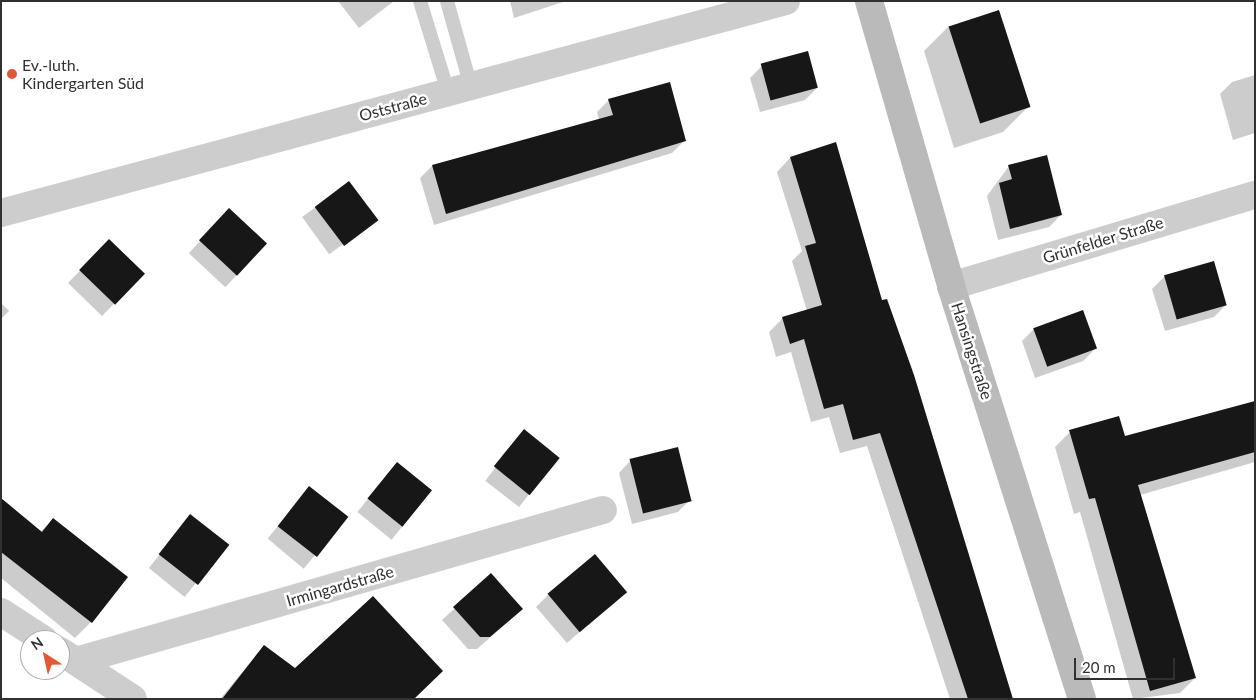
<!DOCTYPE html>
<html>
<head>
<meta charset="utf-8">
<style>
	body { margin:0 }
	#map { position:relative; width:1256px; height:700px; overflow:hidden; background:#fff; font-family:Lato,sans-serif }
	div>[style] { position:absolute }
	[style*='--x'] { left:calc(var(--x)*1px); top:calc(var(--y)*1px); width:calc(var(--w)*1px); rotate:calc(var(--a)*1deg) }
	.shadow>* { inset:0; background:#0003; transform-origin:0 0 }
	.building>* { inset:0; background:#171717; transform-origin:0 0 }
	.lane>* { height:14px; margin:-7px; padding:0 7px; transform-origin:7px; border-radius:7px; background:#cdcdcd }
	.street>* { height:28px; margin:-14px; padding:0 14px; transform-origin:14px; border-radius:14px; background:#cdcdcd }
	.secondary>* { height:28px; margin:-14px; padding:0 14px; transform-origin:14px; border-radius:14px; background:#bababa }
	.dots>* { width:14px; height:14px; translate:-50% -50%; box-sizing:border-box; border:2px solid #fff; border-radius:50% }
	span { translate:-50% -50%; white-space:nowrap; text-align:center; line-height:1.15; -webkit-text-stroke:5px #fff; paint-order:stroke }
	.poi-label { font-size:16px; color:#303030 }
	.left { translate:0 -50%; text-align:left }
	.street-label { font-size:16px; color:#303030 }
	.frame { position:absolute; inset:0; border:2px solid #303030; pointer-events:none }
	.north { position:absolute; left:20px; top:630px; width:50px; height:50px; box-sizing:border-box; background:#fff; border:1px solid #acacac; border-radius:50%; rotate:325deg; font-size:14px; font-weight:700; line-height:20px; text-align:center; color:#303030 }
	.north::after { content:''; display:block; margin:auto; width:18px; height:22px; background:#e45735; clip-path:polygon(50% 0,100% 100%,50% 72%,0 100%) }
	.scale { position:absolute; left:1074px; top:658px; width:101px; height:22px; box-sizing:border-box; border:2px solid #303030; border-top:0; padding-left:6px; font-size:15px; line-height:18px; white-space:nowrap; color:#303030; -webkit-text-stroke:4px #fff; paint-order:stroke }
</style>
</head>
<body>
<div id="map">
	<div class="shadow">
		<div style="clip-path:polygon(338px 1px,394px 1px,359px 28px)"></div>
		<div style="clip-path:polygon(510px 1px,566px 1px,514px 18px)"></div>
		<div style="clip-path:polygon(949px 26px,1028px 107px,1003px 132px,954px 148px,924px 51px)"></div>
		<div style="clip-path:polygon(762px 66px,817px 88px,805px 100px,760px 112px,750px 78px)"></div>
		<div style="clip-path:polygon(1255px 75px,1255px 133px,1233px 140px,1220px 94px,1232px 82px)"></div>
		<div style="clip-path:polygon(609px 100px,684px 141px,672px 153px,434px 225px,420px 178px,432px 166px,599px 120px,597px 112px)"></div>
		<div style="clip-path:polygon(835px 144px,881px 302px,1010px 699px,950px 699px,867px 446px,840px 453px,829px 417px,811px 422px,791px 352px,776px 357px,769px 332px,783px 318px,807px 311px,792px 261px,802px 251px,777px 172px,790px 158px)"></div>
		<div style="clip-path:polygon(1009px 166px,1061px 215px,1049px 227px,998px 240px,987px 196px)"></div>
		<div style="left:349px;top:183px;width:46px;height:58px;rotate:54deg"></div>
		<div style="left:229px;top:210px;width:50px;height:59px;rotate:43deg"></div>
		<div style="clip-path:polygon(97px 253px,143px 274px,102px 316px,68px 283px)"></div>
		<div style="clip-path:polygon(1213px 263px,1226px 305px,1214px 317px,1165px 331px,1152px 289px,1164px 277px)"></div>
		<div style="clip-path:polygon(1px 303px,9px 311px,1px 319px)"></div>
		<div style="clip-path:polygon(1034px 329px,1095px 349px,1083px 361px,1035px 378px,1022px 341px)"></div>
		<div style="clip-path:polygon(1255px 402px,1255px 462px,1140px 495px,1195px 678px,1180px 693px,1133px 699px,1080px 512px,1074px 514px,1055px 447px,1070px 432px,1124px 438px)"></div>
		<div style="left:524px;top:431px;width:43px;height:63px;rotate:38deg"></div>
		<div style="clip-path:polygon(630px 461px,690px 500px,678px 512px,632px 524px,619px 473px)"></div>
		<div style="left:397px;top:463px;width:44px;height:63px;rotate:39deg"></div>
		<div style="left:310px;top:488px;width:47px;height:66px;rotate:40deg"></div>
		<div style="clip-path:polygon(1px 499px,40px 532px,54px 519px,91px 622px,75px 638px,1px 578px)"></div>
		<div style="left:191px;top:516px;width:46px;height:67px;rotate:39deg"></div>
		<div style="clip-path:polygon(491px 575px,510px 620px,477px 649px,468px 649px,442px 620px)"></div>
		<div style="clip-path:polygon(625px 592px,567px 643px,536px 607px,548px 595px)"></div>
		<div style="clip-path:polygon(264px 646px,295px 670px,343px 699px,220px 699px)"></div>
	</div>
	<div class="building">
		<div style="left:999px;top:10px;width:102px;height:53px;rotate:72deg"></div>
		<div style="left:808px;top:51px;width:38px;height:49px;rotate:75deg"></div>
		<div style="clip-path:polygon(670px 82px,686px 141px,446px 214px,432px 165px,613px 115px,608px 99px)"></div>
		<div style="clip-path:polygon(836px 142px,882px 300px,887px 299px,914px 375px,1013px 699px,968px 699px,880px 433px,853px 440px,843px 404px,824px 409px,804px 339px,790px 344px,782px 317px,822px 305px,805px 246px,816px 243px,790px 157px)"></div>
		<div style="clip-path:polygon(1047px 155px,1062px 215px,1010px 229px,999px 183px,1012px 179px,1008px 165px)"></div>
		<div style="left:349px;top:181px;width:49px;height:43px;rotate:53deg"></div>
		<div style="left:229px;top:208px;width:52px;height:44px;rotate:43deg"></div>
		<div style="left:109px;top:239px;width:50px;height:43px;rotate:44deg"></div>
		<div style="left:1214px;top:261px;width:46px;height:52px;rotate:74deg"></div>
		<div style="left:1083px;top:310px;width:41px;height:53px;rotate:70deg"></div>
		<div style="clip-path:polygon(1255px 401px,1255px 452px,1138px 485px,1196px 678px,1150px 691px,1095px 498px,1089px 499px,1069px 430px,1119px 416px,1125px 436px)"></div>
		<div style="left:524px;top:429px;width:46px;height:48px;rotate:39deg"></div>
		<div style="left:678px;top:447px;width:56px;height:50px;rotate:76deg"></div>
		<div style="left:397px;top:462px;width:45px;height:47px;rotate:39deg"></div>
		<div style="left:309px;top:486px;width:50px;height:51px;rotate:38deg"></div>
		<div style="clip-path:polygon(1px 498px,42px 532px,53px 518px,128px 577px,92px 623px,1px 552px)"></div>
		<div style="left:190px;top:514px;width:50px;height:51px;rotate:38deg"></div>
		<div style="left:595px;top:554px;width:50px;height:62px;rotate:50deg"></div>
		<div style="clip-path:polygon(491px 573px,523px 609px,490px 637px,480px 637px,453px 607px)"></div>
		<div style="clip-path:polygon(373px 596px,443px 671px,414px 699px,222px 699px,264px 645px,295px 668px)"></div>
	</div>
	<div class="lane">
		<div style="--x:420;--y:1;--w:95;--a:72.9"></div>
		<div style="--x:447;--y:1;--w:89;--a:74.4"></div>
	</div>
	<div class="street">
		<div style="--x:1;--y:213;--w:813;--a:-15.11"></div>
		<div style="--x:951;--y:286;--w:317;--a:-16.7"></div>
		<div style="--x:1;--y:612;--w:51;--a:33.1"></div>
		<div style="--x:60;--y:651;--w:87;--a:33.3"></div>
		<div style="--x:76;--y:661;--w:548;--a:-15.99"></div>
	</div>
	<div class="secondary">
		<div style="--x:869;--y:1;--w:297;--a:73.9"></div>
		<div style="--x:951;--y:286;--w:433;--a:72.4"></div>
	</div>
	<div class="dots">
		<div style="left:12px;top:74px;background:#e45735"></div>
	</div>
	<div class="poi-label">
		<span class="left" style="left:22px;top:74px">Ev.-luth.<br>Kindergarten Süd</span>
	</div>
	<div class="street-label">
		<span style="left:393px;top:107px;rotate:-15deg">Oststraße</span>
		<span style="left:1103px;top:240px;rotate:-17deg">Grünfelder Straße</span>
		<span style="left:972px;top:351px;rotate:72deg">Hansingstraße</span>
		<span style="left:340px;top:586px;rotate:-16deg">Irmingardstraße</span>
	</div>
	<div class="frame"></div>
	<div class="north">N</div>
	<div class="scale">20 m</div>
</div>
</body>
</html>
